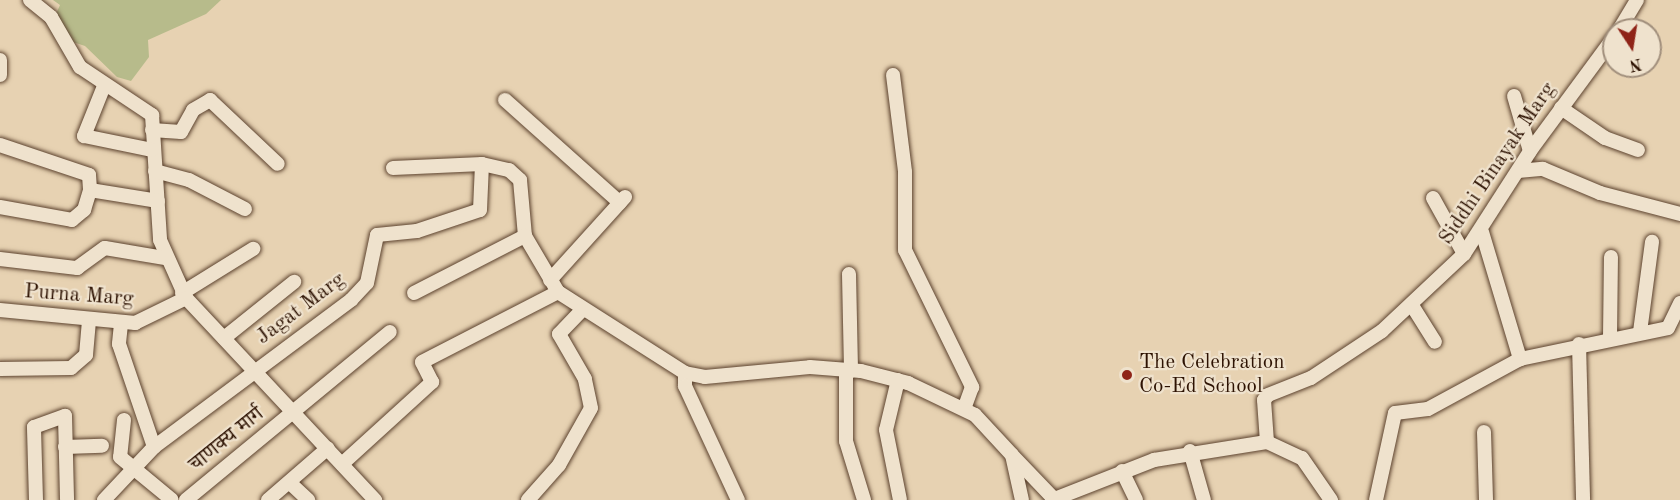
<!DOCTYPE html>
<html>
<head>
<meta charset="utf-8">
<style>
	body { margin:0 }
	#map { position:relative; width:1680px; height:500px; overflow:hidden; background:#e7d2b2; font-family:"Old Standard TT","Noto Serif Devanagari",serif }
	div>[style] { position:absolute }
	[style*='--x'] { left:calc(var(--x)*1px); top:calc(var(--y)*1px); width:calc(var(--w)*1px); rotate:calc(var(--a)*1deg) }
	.green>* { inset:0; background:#b7bb8b }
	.roads { filter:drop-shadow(0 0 2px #5c422e) drop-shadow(0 0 2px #5c422e) }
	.street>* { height:14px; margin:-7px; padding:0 7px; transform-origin:7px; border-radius:7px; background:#efe2cd }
	.dots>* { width:16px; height:16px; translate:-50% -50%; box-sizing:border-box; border:3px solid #efe2cd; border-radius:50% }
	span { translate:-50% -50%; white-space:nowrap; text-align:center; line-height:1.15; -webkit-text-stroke:4.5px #efe2cd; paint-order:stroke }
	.street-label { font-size:21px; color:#2d1202 }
	.poi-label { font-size:21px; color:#2d1202 }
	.left { translate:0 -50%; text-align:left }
	.north { position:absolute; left:1602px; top:18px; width:60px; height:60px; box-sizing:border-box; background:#efe2cd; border:2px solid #a18f7c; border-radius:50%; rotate:168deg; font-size:16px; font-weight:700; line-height:24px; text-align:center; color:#2d1202 }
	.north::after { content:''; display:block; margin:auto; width:21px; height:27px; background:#8f2418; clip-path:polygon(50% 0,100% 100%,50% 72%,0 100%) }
</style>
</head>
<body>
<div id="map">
	<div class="green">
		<div style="clip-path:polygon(53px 0,221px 0,206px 14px,148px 40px,149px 57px,131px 81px,117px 77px,85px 46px,70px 41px,56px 14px,60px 5px)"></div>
	</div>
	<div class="roads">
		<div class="street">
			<div style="--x:30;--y:0;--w:27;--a:39"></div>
			<div style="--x:51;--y:17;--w:58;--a:59.9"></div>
			<div style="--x:80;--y:67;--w:87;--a:33.7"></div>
			<div style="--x:152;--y:115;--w:125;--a:86.3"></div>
			<div style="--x:160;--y:240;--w:64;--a:65.9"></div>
			<div style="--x:186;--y:298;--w:277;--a:46.9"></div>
			<div style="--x:1619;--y:30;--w:35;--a:-59"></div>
			<div style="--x:0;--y:60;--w:15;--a:90"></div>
			<div style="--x:893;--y:75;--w:98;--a:82.9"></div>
			<div style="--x:905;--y:172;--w:78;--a:90"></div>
			<div style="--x:905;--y:250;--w:153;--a:63.9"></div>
			<div style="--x:972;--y:387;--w:23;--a:110"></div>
			<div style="--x:104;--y:86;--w:54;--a:111.8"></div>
			<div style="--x:84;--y:136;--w:69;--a:11.6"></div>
			<div style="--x:1514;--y:96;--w:57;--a:73.8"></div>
			<div style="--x:505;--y:100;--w:154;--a:41.8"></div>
			<div style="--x:1561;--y:108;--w:53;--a:34.3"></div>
			<div style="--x:1605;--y:138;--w:35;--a:20"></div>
			<div style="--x:152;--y:130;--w:29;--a:4"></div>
			<div style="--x:181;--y:132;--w:25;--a:-61"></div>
			<div style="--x:193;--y:110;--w:20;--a:-30"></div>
			<div style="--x:210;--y:100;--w:93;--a:43.3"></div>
			<div style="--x:0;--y:145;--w:94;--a:18.6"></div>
			<div style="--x:89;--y:175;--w:15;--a:86"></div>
			<div style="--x:90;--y:190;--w:69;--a:9.2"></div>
			<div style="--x:393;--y:168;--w:89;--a:-2.6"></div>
			<div style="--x:482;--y:164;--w:28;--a:13"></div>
			<div style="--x:509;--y:170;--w:15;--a:42"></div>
			<div style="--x:520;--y:180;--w:56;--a:84.9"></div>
			<div style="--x:525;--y:236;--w:65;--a:59.5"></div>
			<div style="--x:558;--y:292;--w:151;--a:32.5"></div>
			<div style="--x:685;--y:373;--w:20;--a:11"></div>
			<div style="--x:705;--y:377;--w:105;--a:-5.4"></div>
			<div style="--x:810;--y:367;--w:51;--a:4.5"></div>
			<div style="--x:861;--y:371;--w:49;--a:14.3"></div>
			<div style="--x:908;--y:383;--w:74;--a:25.5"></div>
			<div style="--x:975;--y:415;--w:54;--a:47.2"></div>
			<div style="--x:1012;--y:455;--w:46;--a:77.5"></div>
			<div style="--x:155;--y:171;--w:35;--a:15"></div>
			<div style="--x:189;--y:180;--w:63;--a:27.4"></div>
			<div style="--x:1518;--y:171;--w:25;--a:-5"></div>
			<div style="--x:1543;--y:169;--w:62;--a:22.8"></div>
			<div style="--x:1600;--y:193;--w:83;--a:14.7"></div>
			<div style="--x:1433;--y:198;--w:64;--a:61"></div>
			<div style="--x:0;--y:207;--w:73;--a:10.2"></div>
			<div style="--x:72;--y:220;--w:16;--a:-40"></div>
			<div style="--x:84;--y:210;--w:21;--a:-73"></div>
			<div style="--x:1482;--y:232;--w:133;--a:73.3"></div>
			<div style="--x:0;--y:259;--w:78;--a:6.7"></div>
			<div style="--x:77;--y:268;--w:34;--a:-36"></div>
			<div style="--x:105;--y:248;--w:61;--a:9.5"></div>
			<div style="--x:849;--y:274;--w:97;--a:88.8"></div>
			<div style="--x:550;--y:280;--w:112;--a:-47.9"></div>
			<div style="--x:182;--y:293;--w:84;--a:-31.8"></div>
			<div style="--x:414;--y:293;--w:125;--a:-27.2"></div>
			<div style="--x:1413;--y:307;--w:41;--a:57.8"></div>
			<div style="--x:0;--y:310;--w:136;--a:5.5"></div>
			<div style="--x:135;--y:323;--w:57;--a:-26.1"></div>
			<div style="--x:121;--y:324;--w:20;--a:96"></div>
			<div style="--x:119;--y:344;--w:109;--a:71.2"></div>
			<div style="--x:1640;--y:332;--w:91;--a:-82.4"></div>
			<div style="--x:1610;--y:337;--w:80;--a:-89.3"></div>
			<div style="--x:224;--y:338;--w:90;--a:-38.7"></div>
			<div style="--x:1579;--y:344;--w:156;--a:88.5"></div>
			<div style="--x:0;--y:369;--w:71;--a:-0.8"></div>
			<div style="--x:71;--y:368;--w:20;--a:-41"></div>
			<div style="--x:86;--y:355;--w:34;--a:-85"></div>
			<div style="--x:846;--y:370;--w:71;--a:90"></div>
			<div style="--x:846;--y:441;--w:62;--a:73"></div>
			<div style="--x:685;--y:373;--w:13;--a:90"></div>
			<div style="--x:685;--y:386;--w:126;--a:65.1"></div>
			<div style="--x:898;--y:380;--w:51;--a:103.5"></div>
			<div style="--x:886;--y:430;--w:71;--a:78.7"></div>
			<div style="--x:124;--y:420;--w:37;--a:96"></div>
			<div style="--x:120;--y:457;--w:67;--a:39.6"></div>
			<div style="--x:1484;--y:432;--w:68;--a:88.3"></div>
			<div style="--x:1267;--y:442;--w:42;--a:-94.1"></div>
			<div style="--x:1264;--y:400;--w:6;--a:-51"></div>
			<div style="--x:1268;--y:395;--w:46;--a:-21.6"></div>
			<div style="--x:1311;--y:378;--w:85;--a:-33.5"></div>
			<div style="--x:1382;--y:331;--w:112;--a:-43.2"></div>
			<div style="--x:1464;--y:254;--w:122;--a:-57.3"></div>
			<div style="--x:1530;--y:151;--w:142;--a:-53.6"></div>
			<div style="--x:65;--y:447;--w:37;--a:-2"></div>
			<div style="--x:1190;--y:451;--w:51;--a:74.1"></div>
			<div style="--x:1012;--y:455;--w:61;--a:46.3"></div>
			<div style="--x:342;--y:464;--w:122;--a:-42.3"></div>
			<div style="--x:432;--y:382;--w:22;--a:-117"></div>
			<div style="--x:422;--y:362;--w:153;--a:-27.2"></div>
			<div style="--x:1122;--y:471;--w:32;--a:64"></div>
			<div style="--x:290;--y:483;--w:25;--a:43"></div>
			<div style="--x:36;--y:500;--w:73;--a:-91.6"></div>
			<div style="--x:34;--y:427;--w:33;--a:-20"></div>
			<div style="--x:65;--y:416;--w:84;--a:88.6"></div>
			<div style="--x:104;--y:500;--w:73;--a:-46.7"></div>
			<div style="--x:154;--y:447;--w:246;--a:-36.7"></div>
			<div style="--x:351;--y:300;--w:23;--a:-47"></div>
			<div style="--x:367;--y:283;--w:49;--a:-78.2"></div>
			<div style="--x:377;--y:235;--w:40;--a:-5.7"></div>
			<div style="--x:417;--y:231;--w:66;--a:-18.4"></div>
			<div style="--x:480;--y:210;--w:46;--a:-87.5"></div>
			<div style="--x:186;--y:500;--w:264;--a:-39.5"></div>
			<div style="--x:268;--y:500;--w:79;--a:-40.9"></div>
			<div style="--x:528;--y:500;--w:47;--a:-48.5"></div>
			<div style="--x:559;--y:465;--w:65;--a:-60.7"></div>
			<div style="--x:591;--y:408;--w:30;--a:-102"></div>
			<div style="--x:585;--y:379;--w:52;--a:-120"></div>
			<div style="--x:559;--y:334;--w:32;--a:-46"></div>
			<div style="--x:1052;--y:500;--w:110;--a:-21.4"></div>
			<div style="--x:1154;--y:460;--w:114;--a:-9.1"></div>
			<div style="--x:1267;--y:442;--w:38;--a:25"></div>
			<div style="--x:1302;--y:458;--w:51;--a:55.4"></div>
			<div style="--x:1376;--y:500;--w:89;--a:-77.7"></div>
			<div style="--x:1395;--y:413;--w:33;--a:-7"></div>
			<div style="--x:1428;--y:409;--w:105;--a:-28.5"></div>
			<div style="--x:1520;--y:359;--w:151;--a:-11.8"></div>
			<div style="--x:1668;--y:328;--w:28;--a:-64"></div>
		</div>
	</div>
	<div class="dots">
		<div style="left:1127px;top:375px;background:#8f2418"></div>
	</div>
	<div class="street-label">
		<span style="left:1498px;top:164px;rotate:-56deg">Siddhi Binayak Marg</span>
		<span style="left:79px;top:296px;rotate:4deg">Purna Marg</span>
		<span style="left:301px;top:309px;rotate:-37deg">Jagat Marg</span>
		<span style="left:227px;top:440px;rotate:-39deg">चाणक्य मार्ग</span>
	</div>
	<div class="poi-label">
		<span class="left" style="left:1139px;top:375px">The Celebration<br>Co-Ed School</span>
	</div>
	<div class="north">N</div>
</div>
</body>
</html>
